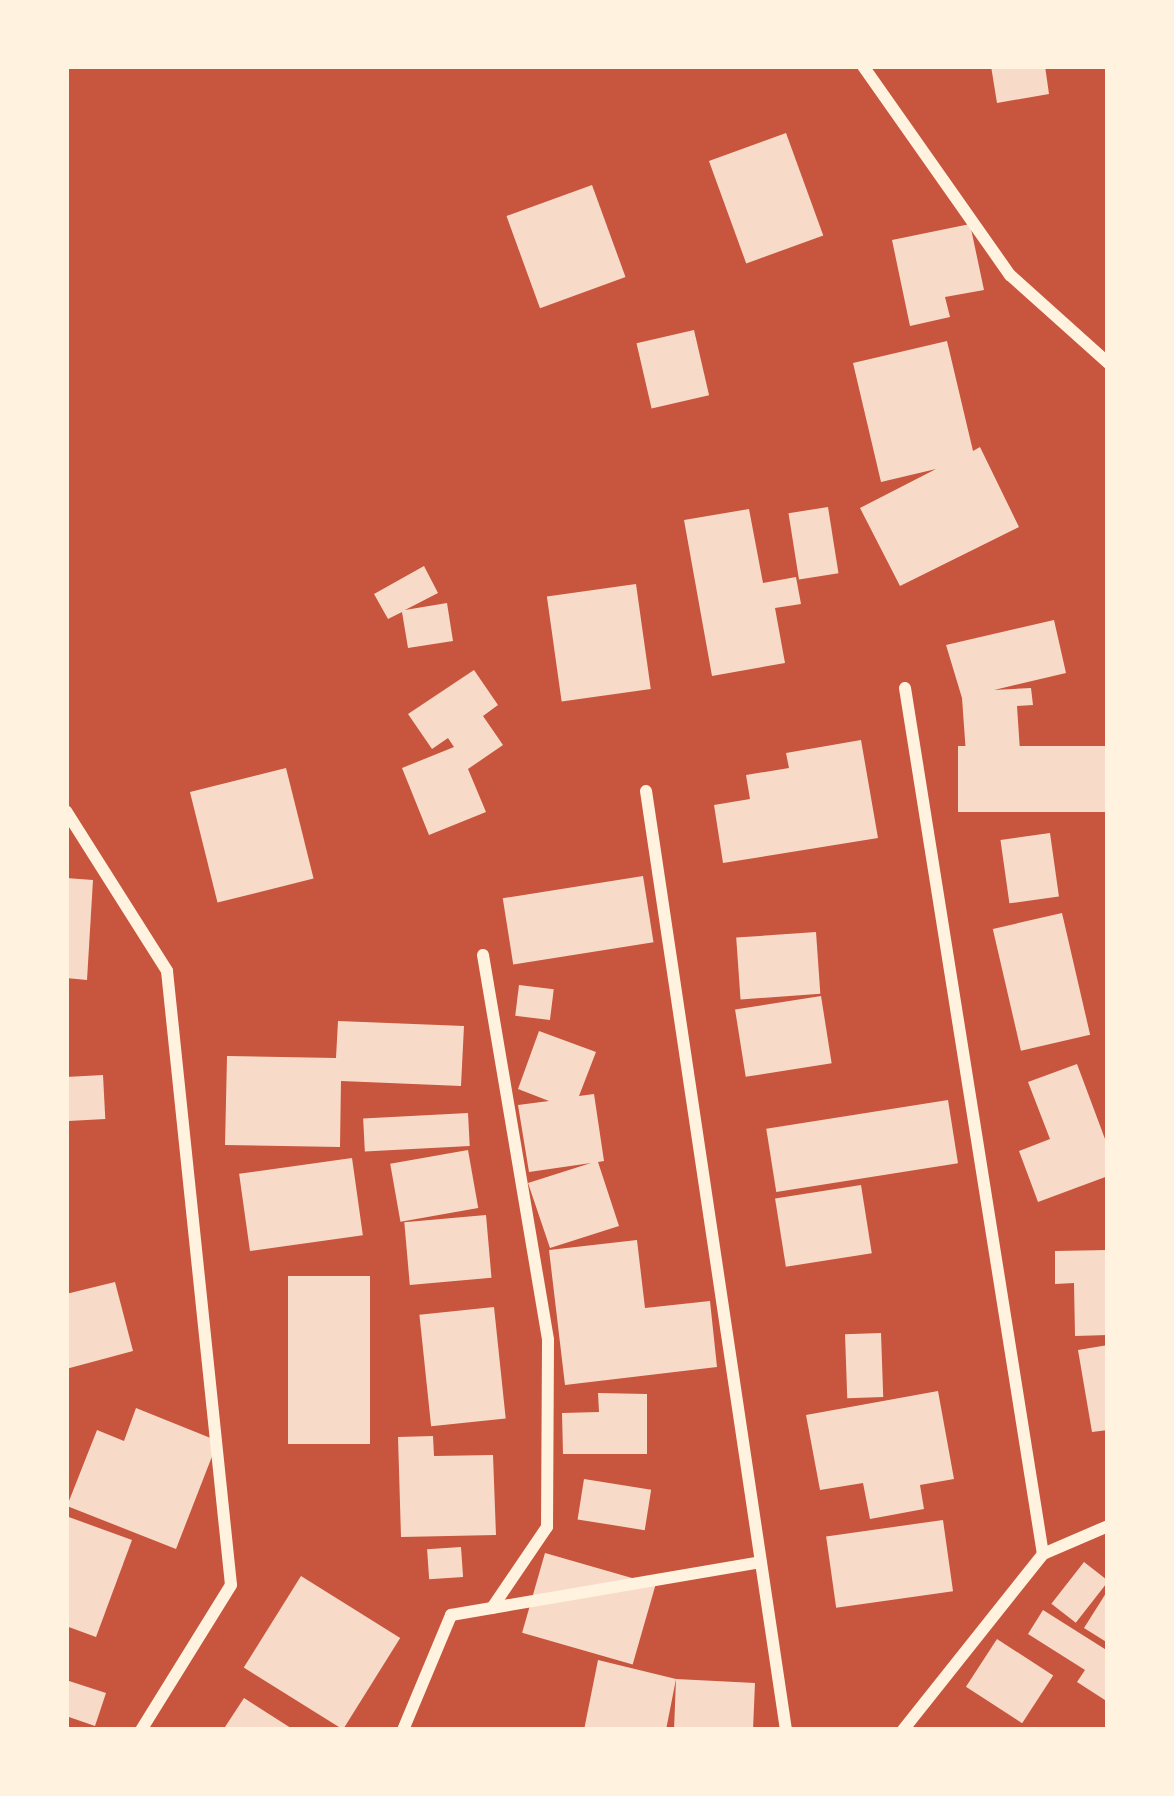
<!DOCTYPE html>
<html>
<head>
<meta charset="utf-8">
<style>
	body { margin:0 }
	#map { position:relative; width:1174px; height:1796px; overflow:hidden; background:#c8553d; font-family:"Exo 2",sans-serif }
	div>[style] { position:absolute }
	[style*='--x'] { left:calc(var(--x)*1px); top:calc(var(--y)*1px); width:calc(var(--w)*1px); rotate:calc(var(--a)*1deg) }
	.building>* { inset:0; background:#f7dbc8; transform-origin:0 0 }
	.minor>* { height:12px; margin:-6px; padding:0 6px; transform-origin:6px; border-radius:6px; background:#fff3e0 }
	span { translate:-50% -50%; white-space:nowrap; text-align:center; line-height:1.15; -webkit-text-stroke:10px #fff3e0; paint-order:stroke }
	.frame { position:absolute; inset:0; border:69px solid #fff3e0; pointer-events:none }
</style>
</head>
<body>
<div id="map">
	<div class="building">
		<div style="clip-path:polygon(991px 66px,1045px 66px,1049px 94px,997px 103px)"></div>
		<div style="left:786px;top:133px;width:109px;height:82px;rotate:70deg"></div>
		<div style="left:592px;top:185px;width:98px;height:91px;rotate:70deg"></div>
		<div style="clip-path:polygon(970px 224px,984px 290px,945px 297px,950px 317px,910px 326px,892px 240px)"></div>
		<div style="left:694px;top:330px;width:67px;height:59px;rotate:77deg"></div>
		<div style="clip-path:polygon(947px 341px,973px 451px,980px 447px,1019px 527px,900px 586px,860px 508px,936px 469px,881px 482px,853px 363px)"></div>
		<div style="left:828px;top:507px;width:67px;height:40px;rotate:81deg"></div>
		<div style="clip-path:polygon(749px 509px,763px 583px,796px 577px,801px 604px,775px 608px,785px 663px,712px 676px,684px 520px)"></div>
		<div style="clip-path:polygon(424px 566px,438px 593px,405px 610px,447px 603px,453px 641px,408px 648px,402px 612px,388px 619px,374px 594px)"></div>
		<div style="left:636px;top:584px;width:106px;height:90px;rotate:82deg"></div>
		<div style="clip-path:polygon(1054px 620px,1066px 673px,994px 690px,1031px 688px,1033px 705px,1017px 706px,1020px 751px,966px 754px,962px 698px,946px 645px)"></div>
		<div style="clip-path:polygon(474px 670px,498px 705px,483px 716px,503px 745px,468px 769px,486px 812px,429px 835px,402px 768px,454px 747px,448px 738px,432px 749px,408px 714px)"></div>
		<div style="clip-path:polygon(861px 740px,878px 838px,723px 863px,714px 805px,750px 799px,746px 775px,789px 768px,786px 753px)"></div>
		<div style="left:1108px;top:746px;width:66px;height:150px;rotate:90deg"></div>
		<div style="left:286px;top:768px;width:114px;height:99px;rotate:76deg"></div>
		<div style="left:1050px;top:833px;width:64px;height:50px;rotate:82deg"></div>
		<div style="left:643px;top:876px;width:67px;height:142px;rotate:81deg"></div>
		<div style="clip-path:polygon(66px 878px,93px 880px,87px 980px,66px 978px)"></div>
		<div style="left:1062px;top:913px;width:125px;height:71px;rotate:77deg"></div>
		<div style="left:816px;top:932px;width:62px;height:80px;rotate:86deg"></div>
		<div style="left:519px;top:985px;width:35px;height:31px;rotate:7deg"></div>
		<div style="left:821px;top:996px;width:68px;height:87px;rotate:81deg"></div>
		<div style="clip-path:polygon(338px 1021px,464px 1026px,461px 1086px,341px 1081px,340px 1147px,225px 1145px,227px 1056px,336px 1058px)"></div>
		<div style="clip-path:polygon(539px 1031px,596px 1052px,579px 1096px,594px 1094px,604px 1161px,598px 1162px,619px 1226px,550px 1248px,528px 1183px,591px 1163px,529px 1172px,518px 1105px,549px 1101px,518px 1089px)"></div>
		<div style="clip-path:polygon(1077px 1064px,1108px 1147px,1108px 1176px,1038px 1202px,1019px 1151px,1050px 1139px,1028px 1082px)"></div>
		<div style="left:103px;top:1075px;width:44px;height:37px;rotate:87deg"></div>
		<div style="left:948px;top:1100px;width:64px;height:184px;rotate:81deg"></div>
		<div style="left:468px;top:1113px;width:33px;height:105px;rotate:87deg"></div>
		<div style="left:468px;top:1150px;width:59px;height:79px;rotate:80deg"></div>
		<div style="left:352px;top:1158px;width:78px;height:114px;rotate:82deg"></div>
		<div style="left:861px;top:1185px;width:69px;height:87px;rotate:81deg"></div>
		<div style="left:486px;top:1215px;width:63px;height:82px;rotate:85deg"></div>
		<div style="clip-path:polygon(637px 1240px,645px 1308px,710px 1301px,717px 1367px,565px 1385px,549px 1250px)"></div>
		<div style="clip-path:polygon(1108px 1250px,1108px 1335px,1075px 1336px,1074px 1283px,1055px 1284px,1055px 1251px)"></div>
		<div style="left:288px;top:1276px;width:82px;height:168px"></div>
		<div style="clip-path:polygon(115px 1282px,133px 1351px,66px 1369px,66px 1294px)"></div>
		<div style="left:494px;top:1307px;width:112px;height:75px;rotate:84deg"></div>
		<div style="left:881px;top:1333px;width:64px;height:36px;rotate:88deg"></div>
		<div style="clip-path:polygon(1108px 1345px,1108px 1430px,1092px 1432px,1078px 1350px)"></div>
		<div style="clip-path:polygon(938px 1391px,954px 1479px,920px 1485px,924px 1509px,870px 1519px,863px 1483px,820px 1490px,806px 1415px)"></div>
		<div style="clip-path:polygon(598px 1393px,647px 1394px,647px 1454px,563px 1454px,562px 1413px,599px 1412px)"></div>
		<div style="clip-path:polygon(136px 1408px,218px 1441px,176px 1549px,67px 1506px,97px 1430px,124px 1441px)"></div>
		<div style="clip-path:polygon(433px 1436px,434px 1456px,493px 1455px,496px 1535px,401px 1537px,398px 1437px)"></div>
		<div style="left:584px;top:1479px;width:68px;height:41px;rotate:9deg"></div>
		<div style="clip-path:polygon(66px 1516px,132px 1540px,96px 1637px,66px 1626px)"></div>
		<div style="left:943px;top:1520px;width:72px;height:118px;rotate:82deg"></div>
		<div style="left:461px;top:1547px;width:30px;height:34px;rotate:86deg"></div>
		<div style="left:545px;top:1553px;width:115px;height:83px;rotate:16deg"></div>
		<div style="left:1084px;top:1562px;width:31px;height:53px;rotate:38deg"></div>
		<div style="left:301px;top:1576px;width:117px;height:108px;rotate:32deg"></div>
		<div style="clip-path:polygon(1108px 1590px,1108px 1643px,1084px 1628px)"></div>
		<div style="clip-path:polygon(1043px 1610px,1108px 1651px,1108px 1702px,1077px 1682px,1085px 1670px,1028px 1634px)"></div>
		<div style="left:997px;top:1639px;width:67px;height:57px;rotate:33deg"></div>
		<div style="clip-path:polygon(598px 1660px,676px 1679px,755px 1683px,753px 1730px,674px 1730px,676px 1679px,666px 1730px,584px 1730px)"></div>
		<div style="clip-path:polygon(66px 1680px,106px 1693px,95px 1726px,66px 1716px)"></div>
		<div style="clip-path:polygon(244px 1698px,294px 1730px,223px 1730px)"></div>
	</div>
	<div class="minor">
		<div style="--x:863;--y:66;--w:256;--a:54.9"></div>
		<div style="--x:1010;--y:275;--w:132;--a:41.9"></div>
		<div style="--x:905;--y:688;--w:877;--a:80.95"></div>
		<div style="--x:1043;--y:1554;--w:71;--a:-23.3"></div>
		<div style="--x:646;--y:791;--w:949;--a:81.52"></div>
		<div style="--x:66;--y:811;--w:189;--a:57.7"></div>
		<div style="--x:167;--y:971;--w:617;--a:84.05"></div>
		<div style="--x:231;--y:1585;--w:171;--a:121.8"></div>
		<div style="--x:483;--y:955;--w:390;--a:80.4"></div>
		<div style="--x:548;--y:1340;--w:187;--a:90.3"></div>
		<div style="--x:547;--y:1527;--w:98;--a:124.2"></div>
		<div style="--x:403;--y:1730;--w:125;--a:-67.3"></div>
		<div style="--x:451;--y:1615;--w:314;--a:-9.7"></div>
		<div style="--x:903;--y:1730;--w:225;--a:-51.5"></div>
	</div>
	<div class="frame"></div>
</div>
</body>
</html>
